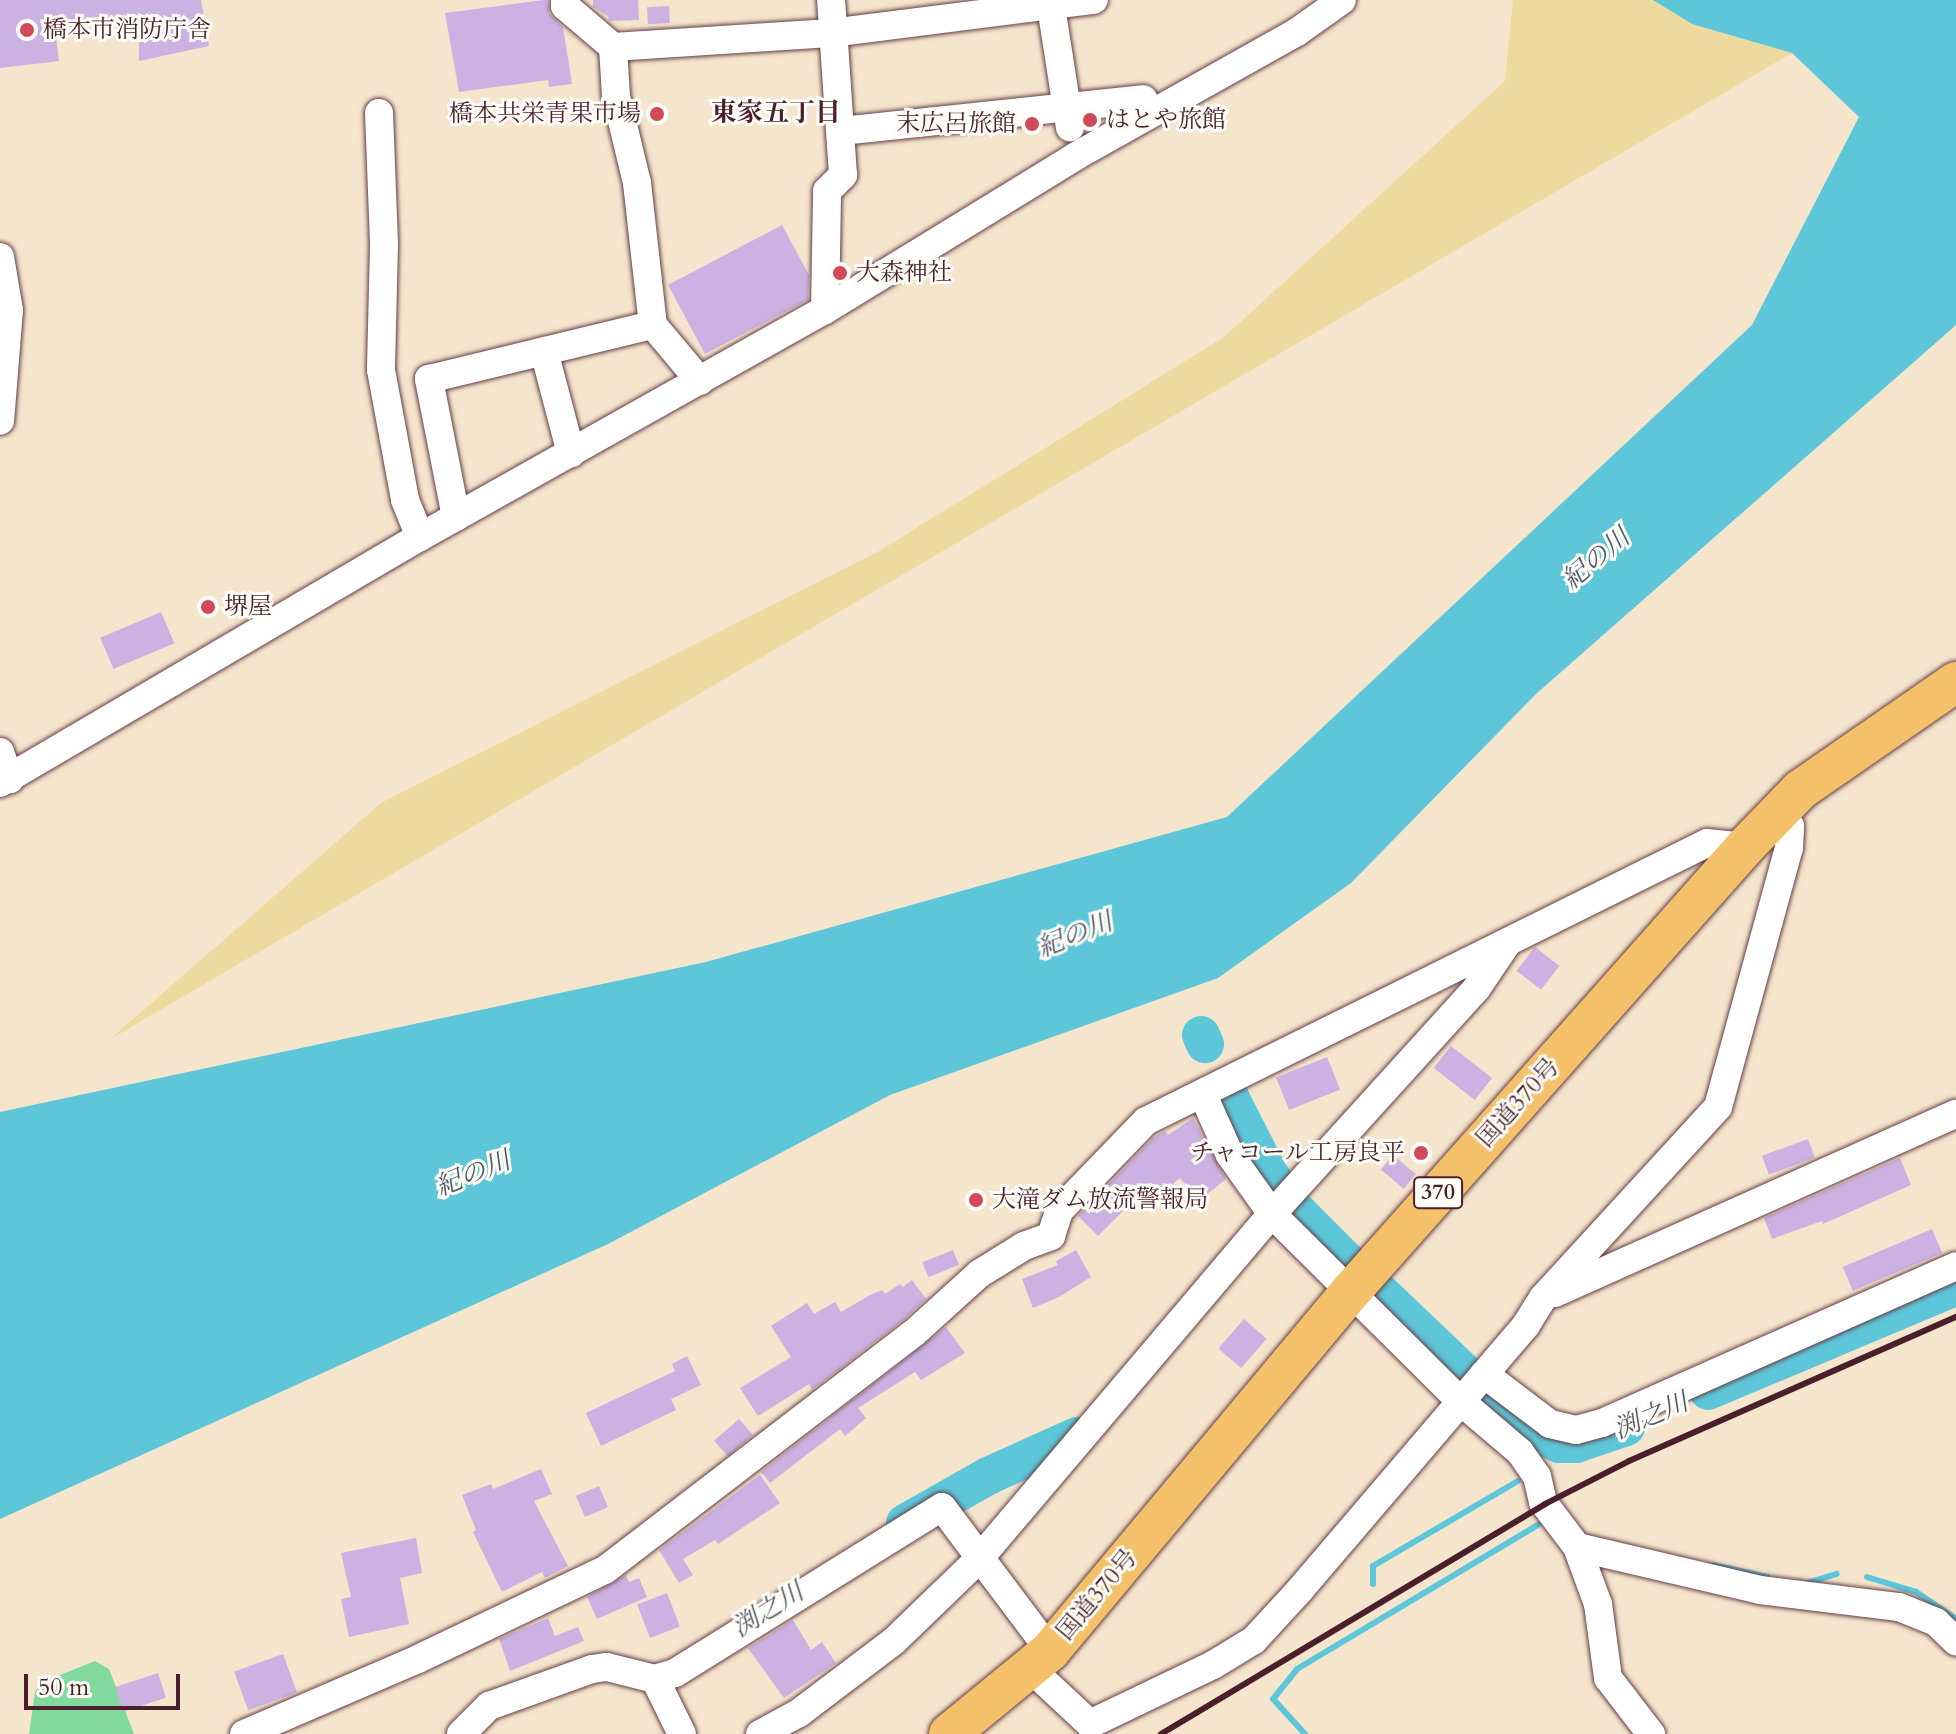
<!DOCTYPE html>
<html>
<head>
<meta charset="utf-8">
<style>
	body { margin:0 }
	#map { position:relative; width:1956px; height:1734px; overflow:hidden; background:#f5e5cd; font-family:Cardo,"Noto Serif JP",serif }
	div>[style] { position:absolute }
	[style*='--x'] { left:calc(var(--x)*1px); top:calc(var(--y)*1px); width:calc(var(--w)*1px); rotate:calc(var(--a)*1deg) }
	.green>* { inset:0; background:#81d99d }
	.sand>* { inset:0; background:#eeda9e }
	.water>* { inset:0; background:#5dc6d9 }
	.stream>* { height:6px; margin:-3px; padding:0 3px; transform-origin:3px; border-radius:3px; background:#5dc6d9 }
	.river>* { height:38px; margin:-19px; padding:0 19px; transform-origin:19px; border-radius:19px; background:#5dc6d9 }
	.building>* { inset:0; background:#ccb2e2; transform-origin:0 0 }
	.roads { filter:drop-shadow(0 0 2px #643d43) drop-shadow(0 0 2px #643d43) }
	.minor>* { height:28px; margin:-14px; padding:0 14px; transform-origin:14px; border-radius:14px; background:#fff }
	.highway>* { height:40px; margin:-20px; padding:0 20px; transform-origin:20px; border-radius:20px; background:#f4c16a }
	.rail>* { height:6px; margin:-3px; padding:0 3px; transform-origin:3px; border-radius:3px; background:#4a1f2b }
	.dots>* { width:22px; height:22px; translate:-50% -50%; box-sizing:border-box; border:4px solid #fdfcf7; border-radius:50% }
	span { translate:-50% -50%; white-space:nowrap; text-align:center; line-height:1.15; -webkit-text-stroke:6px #fdfcf7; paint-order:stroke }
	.shield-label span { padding:2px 6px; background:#fdfcf7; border:2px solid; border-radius:6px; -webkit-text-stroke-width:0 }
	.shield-label { font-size:22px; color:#4a1f2b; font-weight:700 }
	.poi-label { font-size:24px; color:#4a1f2b }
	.left { translate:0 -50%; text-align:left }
	.right { translate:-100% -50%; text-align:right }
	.street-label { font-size:24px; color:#4a1f2b }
	.neighbourhood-label { font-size:26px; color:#4a1f2b; font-weight:700 }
	.water-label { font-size:26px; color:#515968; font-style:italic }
	.scale { position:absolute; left:24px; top:1674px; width:156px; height:36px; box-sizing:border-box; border:4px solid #4a1f2b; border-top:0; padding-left:10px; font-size:24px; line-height:28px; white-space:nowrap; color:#4a1f2b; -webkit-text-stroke:6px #fdfcf7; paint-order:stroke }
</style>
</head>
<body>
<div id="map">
	<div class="green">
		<div style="clip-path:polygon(95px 1661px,109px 1669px,134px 1734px,29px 1734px,35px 1692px,40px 1683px)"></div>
	</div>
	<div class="sand">
		<div style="clip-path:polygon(1513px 0,1653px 0,1692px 24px,1792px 53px,109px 1040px,381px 803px,881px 550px,1224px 337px,1505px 81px)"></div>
	</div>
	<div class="water">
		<div style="clip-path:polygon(1653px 0,1956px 0,1956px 325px,1536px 694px,1351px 883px,1218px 978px,890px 1095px,608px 1244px,0 1519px,0 1112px,706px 962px,1227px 817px,1752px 325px,1859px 117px,1792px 53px,1692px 24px)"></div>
	</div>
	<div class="stream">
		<div style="--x:1713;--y:1565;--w:56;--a:12.3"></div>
		<div style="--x:1867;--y:1577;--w:51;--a:17"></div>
		<div style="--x:1916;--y:1592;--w:48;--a:34"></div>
		<div style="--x:1807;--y:1583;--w:31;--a:-17"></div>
		<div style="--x:1373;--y:1584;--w:18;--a:-90"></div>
		<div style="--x:1373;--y:1566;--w:168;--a:-30.4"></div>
		<div style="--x:1305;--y:1734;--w:47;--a:-132.4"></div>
		<div style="--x:1273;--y:1699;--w:38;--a:-51"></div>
		<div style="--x:1297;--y:1669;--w:282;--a:-30.9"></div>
	</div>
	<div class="river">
		<div style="--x:1201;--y:1035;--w:10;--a:66"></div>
		<div style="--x:1229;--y:1095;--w:86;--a:63.1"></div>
		<div style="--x:1268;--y:1172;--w:43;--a:54.5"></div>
		<div style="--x:1293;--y:1207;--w:78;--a:45"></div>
		<div style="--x:1381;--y:1293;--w:174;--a:43.6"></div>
		<div style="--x:1507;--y:1413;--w:42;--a:33.3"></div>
		<div style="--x:1542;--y:1436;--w:19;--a:25"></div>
		<div style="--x:1559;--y:1444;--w:17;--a:0"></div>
		<div style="--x:1576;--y:1444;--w:53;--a:-18.8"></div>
		<div style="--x:1708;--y:1391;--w:269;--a:-22.8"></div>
		<div style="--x:905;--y:1523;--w:95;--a:-29.5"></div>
		<div style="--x:988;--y:1476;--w:98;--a:-24.2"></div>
	</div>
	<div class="building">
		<div style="clip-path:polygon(0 0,201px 0,209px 46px,139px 61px,139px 18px,55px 29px,59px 61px,0 68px)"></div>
		<div style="clip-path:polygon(543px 0,548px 0,550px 14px,563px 27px,572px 84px,549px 87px,548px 80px,459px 92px,445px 13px)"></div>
		<div style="clip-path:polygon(593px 0,638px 0,639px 20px,609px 21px,608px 16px,593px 7px)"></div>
		<div style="left:669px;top:6px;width:17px;height:22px;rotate:87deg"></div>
		<div style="clip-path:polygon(782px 225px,809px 275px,808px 300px,705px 354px,668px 285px)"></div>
		<div style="left:161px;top:612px;width:34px;height:66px;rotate:67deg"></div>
		<div style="left:1535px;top:947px;width:31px;height:30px;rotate:38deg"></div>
		<div style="left:1451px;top:1046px;width:52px;height:28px;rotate:38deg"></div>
		<div style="left:1327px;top:1057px;width:35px;height:55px;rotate:68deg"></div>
		<div style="clip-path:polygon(1193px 1118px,1226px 1179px,1199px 1201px,1180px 1178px,1148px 1204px,1140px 1194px,1098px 1236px,1078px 1216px,1153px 1138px,1165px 1131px,1168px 1135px)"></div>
		<div style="left:1808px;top:1139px;width:20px;height:49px;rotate:70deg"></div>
		<div style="left:1393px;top:1155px;width:30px;height:19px;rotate:40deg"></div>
		<div style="clip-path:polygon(1900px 1158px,1911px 1185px,1823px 1224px,1822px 1221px,1772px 1239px,1764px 1218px)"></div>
		<div style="left:1932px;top:1229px;width:26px;height:97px;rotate:67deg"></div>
		<div style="left:953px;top:1250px;width:16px;height:33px;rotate:68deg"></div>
		<div style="clip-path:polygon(1076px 1250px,1091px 1277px,1059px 1297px,1033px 1308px,1022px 1279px,1058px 1265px,1056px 1261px)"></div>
		<div style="clip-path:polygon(912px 1280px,926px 1299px,903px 1320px,812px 1390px,809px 1384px,758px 1416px,740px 1388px,791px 1357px,771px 1326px,807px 1303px,814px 1314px,835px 1302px,841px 1312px,870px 1295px,882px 1290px,885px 1294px,900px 1284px,903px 1287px)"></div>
		<div style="left:1244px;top:1319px;width:30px;height:39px;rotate:41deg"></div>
		<div style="clip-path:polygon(946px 1327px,965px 1353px,921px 1380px,915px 1372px,858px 1408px,866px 1418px,845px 1436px,840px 1429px,770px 1483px,761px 1472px)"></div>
		<div style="clip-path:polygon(687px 1356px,701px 1385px,671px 1399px,676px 1410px,601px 1446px,586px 1413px,675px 1371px,672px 1364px)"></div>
		<div style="left:739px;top:1419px;width:21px;height:33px;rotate:49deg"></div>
		<div style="clip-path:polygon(541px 1469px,552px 1494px,534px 1501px,568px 1566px,545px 1578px,542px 1572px,502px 1592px,473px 1532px,476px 1530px,462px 1495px,491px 1484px,493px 1489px)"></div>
		<div style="clip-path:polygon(760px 1475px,780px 1503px,718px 1544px,715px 1540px,683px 1559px,693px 1575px,679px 1583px,659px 1550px)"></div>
		<div style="left:599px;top:1486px;width:23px;height:25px;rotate:67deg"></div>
		<div style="clip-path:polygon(416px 1538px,422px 1573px,400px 1578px,409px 1624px,349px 1637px,341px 1599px,351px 1597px,341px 1553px)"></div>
		<div style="clip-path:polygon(626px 1575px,629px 1582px,639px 1578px,647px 1597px,597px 1619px,587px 1597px)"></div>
		<div style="left:667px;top:1593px;width:36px;height:32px;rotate:69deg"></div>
		<div style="clip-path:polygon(548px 1618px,555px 1636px,578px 1627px,584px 1641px,510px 1671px,499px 1639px)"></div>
		<div style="clip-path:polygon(793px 1620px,811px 1650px,822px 1642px,836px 1663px,784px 1698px,748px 1648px)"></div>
		<div style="left:283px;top:1654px;width:41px;height:52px;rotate:70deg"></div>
		<div style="left:158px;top:1673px;width:26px;height:45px;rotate:72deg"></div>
	</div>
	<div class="roads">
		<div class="minor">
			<div style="--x:565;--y:0;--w:6;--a:90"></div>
			<div style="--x:565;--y:6;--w:63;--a:40.5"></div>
			<div style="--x:613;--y:47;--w:218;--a:-3.7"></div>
			<div style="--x:831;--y:33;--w:265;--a:-7.2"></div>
			<div style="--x:1050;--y:0;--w:129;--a:81.1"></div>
			<div style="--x:613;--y:47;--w:49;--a:86.5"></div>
			<div style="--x:616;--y:96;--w:89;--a:76.4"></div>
			<div style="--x:637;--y:183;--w:143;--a:83.6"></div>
			<div style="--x:379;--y:113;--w:132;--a:87.8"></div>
			<div style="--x:384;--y:245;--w:125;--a:91.4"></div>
			<div style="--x:381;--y:370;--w:132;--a:79.5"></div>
			<div style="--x:405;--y:500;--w:40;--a:68"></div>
			<div style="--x:841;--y:131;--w:304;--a:-6"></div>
			<div style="--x:0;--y:257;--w:54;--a:80.4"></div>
			<div style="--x:9;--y:310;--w:111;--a:94.6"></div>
			<div style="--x:825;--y:310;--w:119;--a:-89"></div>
			<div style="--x:827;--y:191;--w:23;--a:-45"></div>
			<div style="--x:843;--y:175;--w:175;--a:-93.9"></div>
			<div style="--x:544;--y:351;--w:106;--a:75.2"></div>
			<div style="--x:456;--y:517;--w:141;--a:-101.1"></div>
			<div style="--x:429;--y:379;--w:230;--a:-13.6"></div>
			<div style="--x:653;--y:325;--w:73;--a:50"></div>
			<div style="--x:0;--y:752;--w:29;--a:70"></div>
			<div style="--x:0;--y:783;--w:487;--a:-30.4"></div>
			<div style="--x:420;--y:537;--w:464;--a:-29.3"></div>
			<div style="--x:825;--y:310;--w:294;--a:-31.5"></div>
			<div style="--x:1076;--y:156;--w:253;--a:-29.3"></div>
			<div style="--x:1297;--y:32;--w:55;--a:-35.4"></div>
			<div style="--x:1203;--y:1095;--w:66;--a:65.8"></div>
			<div style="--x:1230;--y:1155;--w:72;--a:54.6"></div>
			<div style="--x:1272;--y:1214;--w:264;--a:44.8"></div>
			<div style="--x:1459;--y:1400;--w:80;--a:40.4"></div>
			<div style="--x:1520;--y:1452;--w:29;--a:55"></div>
			<div style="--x:1537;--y:1476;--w:27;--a:77"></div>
			<div style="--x:1543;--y:1502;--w:56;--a:52.9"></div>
			<div style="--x:1577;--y:1547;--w:61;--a:69.8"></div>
			<div style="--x:1598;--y:1604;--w:75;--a:82.3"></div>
			<div style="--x:1608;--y:1678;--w:71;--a:52.5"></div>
			<div style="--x:1555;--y:1293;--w:439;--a:-24.1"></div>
			<div style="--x:1484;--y:1374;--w:83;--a:37.1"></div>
			<div style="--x:1550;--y:1424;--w:27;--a:13"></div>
			<div style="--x:1576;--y:1430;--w:27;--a:-15"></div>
			<div style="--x:1602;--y:1423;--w:387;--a:-23.9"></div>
			<div style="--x:1577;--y:1547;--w:188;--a:13.2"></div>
			<div style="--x:1760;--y:1590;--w:140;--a:7"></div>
			<div style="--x:1899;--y:1607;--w:40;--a:22"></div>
			<div style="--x:1936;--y:1622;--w:28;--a:44"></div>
			<div style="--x:1031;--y:1669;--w:81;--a:43"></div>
			<div style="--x:1090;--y:1724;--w:136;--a:-25.6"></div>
			<div style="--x:1213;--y:1665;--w:48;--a:-31.4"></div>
			<div style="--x:1254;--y:1640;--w:67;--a:-47.4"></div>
			<div style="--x:1299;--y:1591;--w:350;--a:-49.5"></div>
			<div style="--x:1526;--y:1325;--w:32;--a:-58"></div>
			<div style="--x:1543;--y:1298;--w:259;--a:-47.5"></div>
			<div style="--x:1718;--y:1107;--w:269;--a:-74.7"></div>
			<div style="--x:1789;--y:848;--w:22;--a:-87"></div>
			<div style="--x:1790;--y:826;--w:18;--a:-142"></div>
			<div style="--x:655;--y:1679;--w:61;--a:63.9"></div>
			<div style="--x:244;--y:1734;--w:189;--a:-23.3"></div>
			<div style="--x:418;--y:1659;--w:207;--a:-25.5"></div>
			<div style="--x:605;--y:1570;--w:389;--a:-37.5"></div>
			<div style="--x:914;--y:1333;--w:88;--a:-42.2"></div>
			<div style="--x:979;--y:1274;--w:53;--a:-31.9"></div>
			<div style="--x:1024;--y:1246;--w:29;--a:-20"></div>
			<div style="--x:1051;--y:1236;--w:26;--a:-72"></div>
			<div style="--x:1059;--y:1211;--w:125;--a:-46"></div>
			<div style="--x:1146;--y:1121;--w:626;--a:-26.36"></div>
			<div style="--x:1707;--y:843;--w:38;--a:6"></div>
			<div style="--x:461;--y:1734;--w:40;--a:-45"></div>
			<div style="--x:489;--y:1706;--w:109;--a:-19.8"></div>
			<div style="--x:592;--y:1669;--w:15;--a:-8"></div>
			<div style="--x:607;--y:1667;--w:49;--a:14"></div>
			<div style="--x:655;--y:1679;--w:21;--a:-17"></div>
			<div style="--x:675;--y:1673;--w:314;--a:-31.9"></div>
			<div style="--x:942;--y:1507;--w:180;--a:53.1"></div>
			<div style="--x:760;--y:1734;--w:44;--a:-28.3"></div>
			<div style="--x:799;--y:1713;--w:119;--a:-37.2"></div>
			<div style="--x:894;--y:1641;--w:118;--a:-44"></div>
			<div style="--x:979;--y:1559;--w:453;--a:-49.7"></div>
			<div style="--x:1272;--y:1214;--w:304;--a:-47.8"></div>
			<div style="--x:1476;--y:989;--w:53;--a:-55.7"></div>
		</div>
		<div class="highway">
			<div style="--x:949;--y:1734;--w:131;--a:-39.4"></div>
			<div style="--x:1050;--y:1651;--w:471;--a:-50.1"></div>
			<div style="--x:1352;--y:1290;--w:592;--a:-48.42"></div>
			<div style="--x:1745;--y:847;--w:79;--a:-46"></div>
			<div style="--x:1800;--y:790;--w:190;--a:-34.7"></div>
		</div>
	</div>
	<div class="rail">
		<div style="--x:1161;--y:1734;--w:448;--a:-30.9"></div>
		<div style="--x:1545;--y:1504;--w:94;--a:-27.1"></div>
		<div style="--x:1629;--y:1461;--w:357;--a:-23.8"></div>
	</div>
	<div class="dots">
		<div style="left:27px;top:30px;background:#d1495b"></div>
		<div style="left:657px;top:114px;background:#d1495b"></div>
		<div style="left:1090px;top:120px;background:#d1495b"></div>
		<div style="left:1032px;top:124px;background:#d1495b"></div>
		<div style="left:840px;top:273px;background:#d1495b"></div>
		<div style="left:208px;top:607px;background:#d1495b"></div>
		<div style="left:1421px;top:1153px;background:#d1495b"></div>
		<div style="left:976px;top:1200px;background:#d1495b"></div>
	</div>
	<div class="shield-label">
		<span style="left:1438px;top:1193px">370</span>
	</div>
	<div class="poi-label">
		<span class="left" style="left:43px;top:30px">橋本市消防庁舎</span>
		<span class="right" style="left:641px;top:114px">橋本共栄青果市場</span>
		<span class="left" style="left:1106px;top:120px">はとや旅館</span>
		<span class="right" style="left:1016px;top:124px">末広呂旅館</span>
		<span class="left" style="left:856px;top:273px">大森神社</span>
		<span class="left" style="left:224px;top:607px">堺屋</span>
		<span class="right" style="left:1405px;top:1153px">チャコール工房良平</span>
		<span class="left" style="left:992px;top:1200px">大滝ダム放流警報局</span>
	</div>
	<div class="street-label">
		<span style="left:1518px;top:1103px;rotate:-48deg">国道370号</span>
		<span style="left:1097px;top:1595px;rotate:-50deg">国道370号</span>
	</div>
	<div class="neighbourhood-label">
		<span style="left:776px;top:113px">東家五丁目</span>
	</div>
	<div class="water-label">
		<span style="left:1596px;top:559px;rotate:-40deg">紀の川</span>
		<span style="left:1075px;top:935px;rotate:-22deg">紀の川</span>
		<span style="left:473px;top:1174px;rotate:-22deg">紀の川</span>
		<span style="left:1651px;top:1416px;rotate:-23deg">渕之川</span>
		<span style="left:768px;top:1610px;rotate:-32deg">渕之川</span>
	</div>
	<div class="scale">50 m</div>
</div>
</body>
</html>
